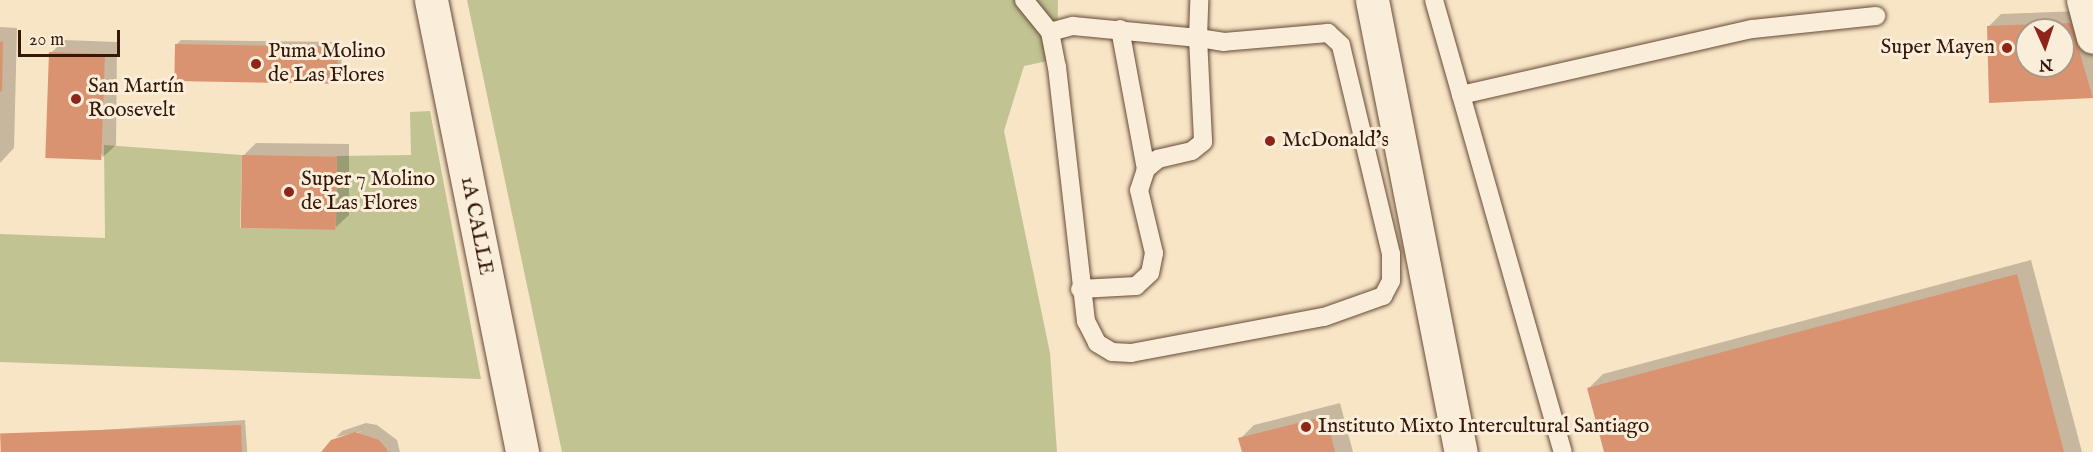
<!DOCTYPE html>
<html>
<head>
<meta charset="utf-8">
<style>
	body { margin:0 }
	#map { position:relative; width:2093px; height:452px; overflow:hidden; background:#f8e5c6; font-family:"IM FELL English",serif }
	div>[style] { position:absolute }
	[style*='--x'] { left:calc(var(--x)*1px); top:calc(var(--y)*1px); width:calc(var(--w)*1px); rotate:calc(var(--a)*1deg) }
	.green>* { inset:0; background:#c1c392 }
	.shadow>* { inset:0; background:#0003; transform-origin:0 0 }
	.building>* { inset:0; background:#da9371; transform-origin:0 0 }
	.roads { filter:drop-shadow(0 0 2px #664b38) drop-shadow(0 0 2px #664b38) }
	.service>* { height:18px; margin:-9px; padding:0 9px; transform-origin:9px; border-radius:9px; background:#faeeda }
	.minor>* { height:33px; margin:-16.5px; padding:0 16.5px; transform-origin:16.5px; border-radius:16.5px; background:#faeeda }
	.dots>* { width:16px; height:16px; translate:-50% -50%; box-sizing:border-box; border:3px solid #faeeda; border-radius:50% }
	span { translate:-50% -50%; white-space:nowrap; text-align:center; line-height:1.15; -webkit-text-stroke:6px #faeeda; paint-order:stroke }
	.poi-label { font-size:21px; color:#361809 }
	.right { translate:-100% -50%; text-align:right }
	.left { translate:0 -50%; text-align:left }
	.street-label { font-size:21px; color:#361809 }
	.north { position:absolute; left:2015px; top:18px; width:60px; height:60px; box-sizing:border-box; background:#faeeda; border:2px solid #ac9886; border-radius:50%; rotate:177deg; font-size:16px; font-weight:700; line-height:24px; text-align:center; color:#361809 }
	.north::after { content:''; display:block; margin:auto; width:21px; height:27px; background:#8f2418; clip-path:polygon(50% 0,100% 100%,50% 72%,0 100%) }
	.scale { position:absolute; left:18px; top:30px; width:102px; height:27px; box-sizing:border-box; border:3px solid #361809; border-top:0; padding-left:8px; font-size:18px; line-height:21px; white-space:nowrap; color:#361809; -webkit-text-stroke:4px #faeeda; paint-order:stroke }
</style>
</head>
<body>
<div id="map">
	<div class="green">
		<div style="clip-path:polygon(467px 0,1058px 0,1057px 59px,1024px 66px,1004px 131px,1050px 353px,1057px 452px,562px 452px)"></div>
		<div style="clip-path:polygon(430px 111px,481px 379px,0 362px,0 234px,105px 238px,104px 145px,242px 155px,240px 228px,336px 229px,337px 156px,411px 155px,410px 112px)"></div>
	</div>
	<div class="shadow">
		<div style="clip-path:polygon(evenodd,2083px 11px,2093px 41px,2093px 97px,1991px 102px,1988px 27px,2001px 14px,2083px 11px,2027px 30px,2063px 30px,2063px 66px,2027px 66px,2027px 30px)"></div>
		<div style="clip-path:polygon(0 27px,17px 28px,14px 148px,0 163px)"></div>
		<div style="clip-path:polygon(64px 40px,117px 42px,116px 145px,103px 157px,51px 53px)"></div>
		<div style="clip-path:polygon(181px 40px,342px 42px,341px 76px,336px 82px,176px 45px)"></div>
		<div style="clip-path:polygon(256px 143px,349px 144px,349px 215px,336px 227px,243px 156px)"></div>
		<div style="clip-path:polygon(2031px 260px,2082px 452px,1606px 452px,1589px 388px,1603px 374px)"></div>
		<div style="clip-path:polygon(1340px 403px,1353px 452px,1244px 452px,1240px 439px,1254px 425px)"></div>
		<div style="left:245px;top:420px;width:32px;height:245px;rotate:86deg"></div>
		<div style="clip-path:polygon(366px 423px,377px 425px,397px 440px,400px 452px,323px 452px,332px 441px,363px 431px,336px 437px,342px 431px)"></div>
	</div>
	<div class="building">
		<div style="clip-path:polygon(evenodd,2071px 23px,2093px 98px,1989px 103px,1987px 26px,2071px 23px,2027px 30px,2063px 30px,2063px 66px,2027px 66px,2027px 30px)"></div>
		<div style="clip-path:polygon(3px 41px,2px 92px,0 91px,0 42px)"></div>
		<div style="left:175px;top:44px;width:163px;height:37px;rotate:1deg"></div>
		<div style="left:49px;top:52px;width:56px;height:106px;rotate:2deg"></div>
		<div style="left:242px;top:155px;width:95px;height:73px;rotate:1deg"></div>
		<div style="clip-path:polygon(2017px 274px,2064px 452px,1604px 452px,1587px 388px)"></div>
		<div style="clip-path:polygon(1326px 416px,1335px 452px,1242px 452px,1238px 438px)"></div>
		<div style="left:241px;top:425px;width:27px;height:241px;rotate:88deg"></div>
		<div style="clip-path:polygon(355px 432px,379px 440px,389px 452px,321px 452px,331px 440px)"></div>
	</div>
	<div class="roads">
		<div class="service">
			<div style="--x:1024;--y:0;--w:41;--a:50.9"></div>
			<div style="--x:1050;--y:32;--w:36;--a:79"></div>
			<div style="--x:1057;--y:67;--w:256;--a:83.5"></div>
			<div style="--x:1086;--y:321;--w:25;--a:63"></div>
			<div style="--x:1097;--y:343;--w:17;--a:31"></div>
			<div style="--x:1112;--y:352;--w:19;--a:3"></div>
			<div style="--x:1131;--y:353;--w:196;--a:-10.6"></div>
			<div style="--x:1324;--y:317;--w:63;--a:-19.6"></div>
			<div style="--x:1383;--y:296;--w:17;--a:-62"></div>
			<div style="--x:1391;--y:281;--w:27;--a:-90"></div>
			<div style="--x:1391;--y:254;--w:215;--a:-103.5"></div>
			<div style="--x:1341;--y:45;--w:18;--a:-137"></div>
			<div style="--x:1328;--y:33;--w:104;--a:175.1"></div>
			<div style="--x:1224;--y:42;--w:26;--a:-171"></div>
			<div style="--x:1198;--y:38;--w:38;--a:-88"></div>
			<div style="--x:1434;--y:0;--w:470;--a:74.1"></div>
			<div style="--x:1120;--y:29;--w:142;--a:79.5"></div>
			<div style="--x:1050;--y:32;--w:24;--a:-15"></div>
			<div style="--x:1073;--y:26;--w:126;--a:5.5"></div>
			<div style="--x:1198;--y:38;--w:104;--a:87.2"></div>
			<div style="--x:1203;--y:142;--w:14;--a:141"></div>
			<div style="--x:1192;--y:151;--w:35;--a:167"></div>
			<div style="--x:1158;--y:159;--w:16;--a:140"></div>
			<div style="--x:1146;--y:169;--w:22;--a:108"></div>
			<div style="--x:1139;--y:190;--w:65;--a:76.6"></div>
			<div style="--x:1154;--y:253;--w:20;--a:101"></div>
			<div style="--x:1150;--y:273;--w:19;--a:137"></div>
			<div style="--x:1136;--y:286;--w:56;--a:176.9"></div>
			<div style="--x:1461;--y:95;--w:298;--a:-12.8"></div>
			<div style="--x:1752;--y:29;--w:125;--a:-6"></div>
		</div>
		<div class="minor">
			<div style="--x:431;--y:0;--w:461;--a:78.6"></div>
			<div style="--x:1372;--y:0;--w:461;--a:78.9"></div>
			<div style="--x:2083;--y:0;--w:38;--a:75"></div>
		</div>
	</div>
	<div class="dots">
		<div style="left:2007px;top:48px;background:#8f2418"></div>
		<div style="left:256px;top:64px;background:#8f2418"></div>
		<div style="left:76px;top:99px;background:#8f2418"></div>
		<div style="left:1270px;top:141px;background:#8f2418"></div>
		<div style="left:289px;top:192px;background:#8f2418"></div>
		<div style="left:1306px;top:427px;background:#8f2418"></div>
	</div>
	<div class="poi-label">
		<span class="right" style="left:1995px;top:48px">Super Mayen</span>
		<span class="left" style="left:268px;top:64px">Puma Molino<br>de Las Flores</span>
		<span class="left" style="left:88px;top:99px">San Martín<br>Roosevelt</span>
		<span class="left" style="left:1282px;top:141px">McDonald's</span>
		<span class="left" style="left:301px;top:192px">Super 7 Molino<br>de Las Flores</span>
		<span class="left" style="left:1318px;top:427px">Instituto Mixto Intercultural Santiago</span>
	</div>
	<div class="street-label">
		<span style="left:476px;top:226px;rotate:79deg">1A CALLE</span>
	</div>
	<div class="north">N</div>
	<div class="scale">20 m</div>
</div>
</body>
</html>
